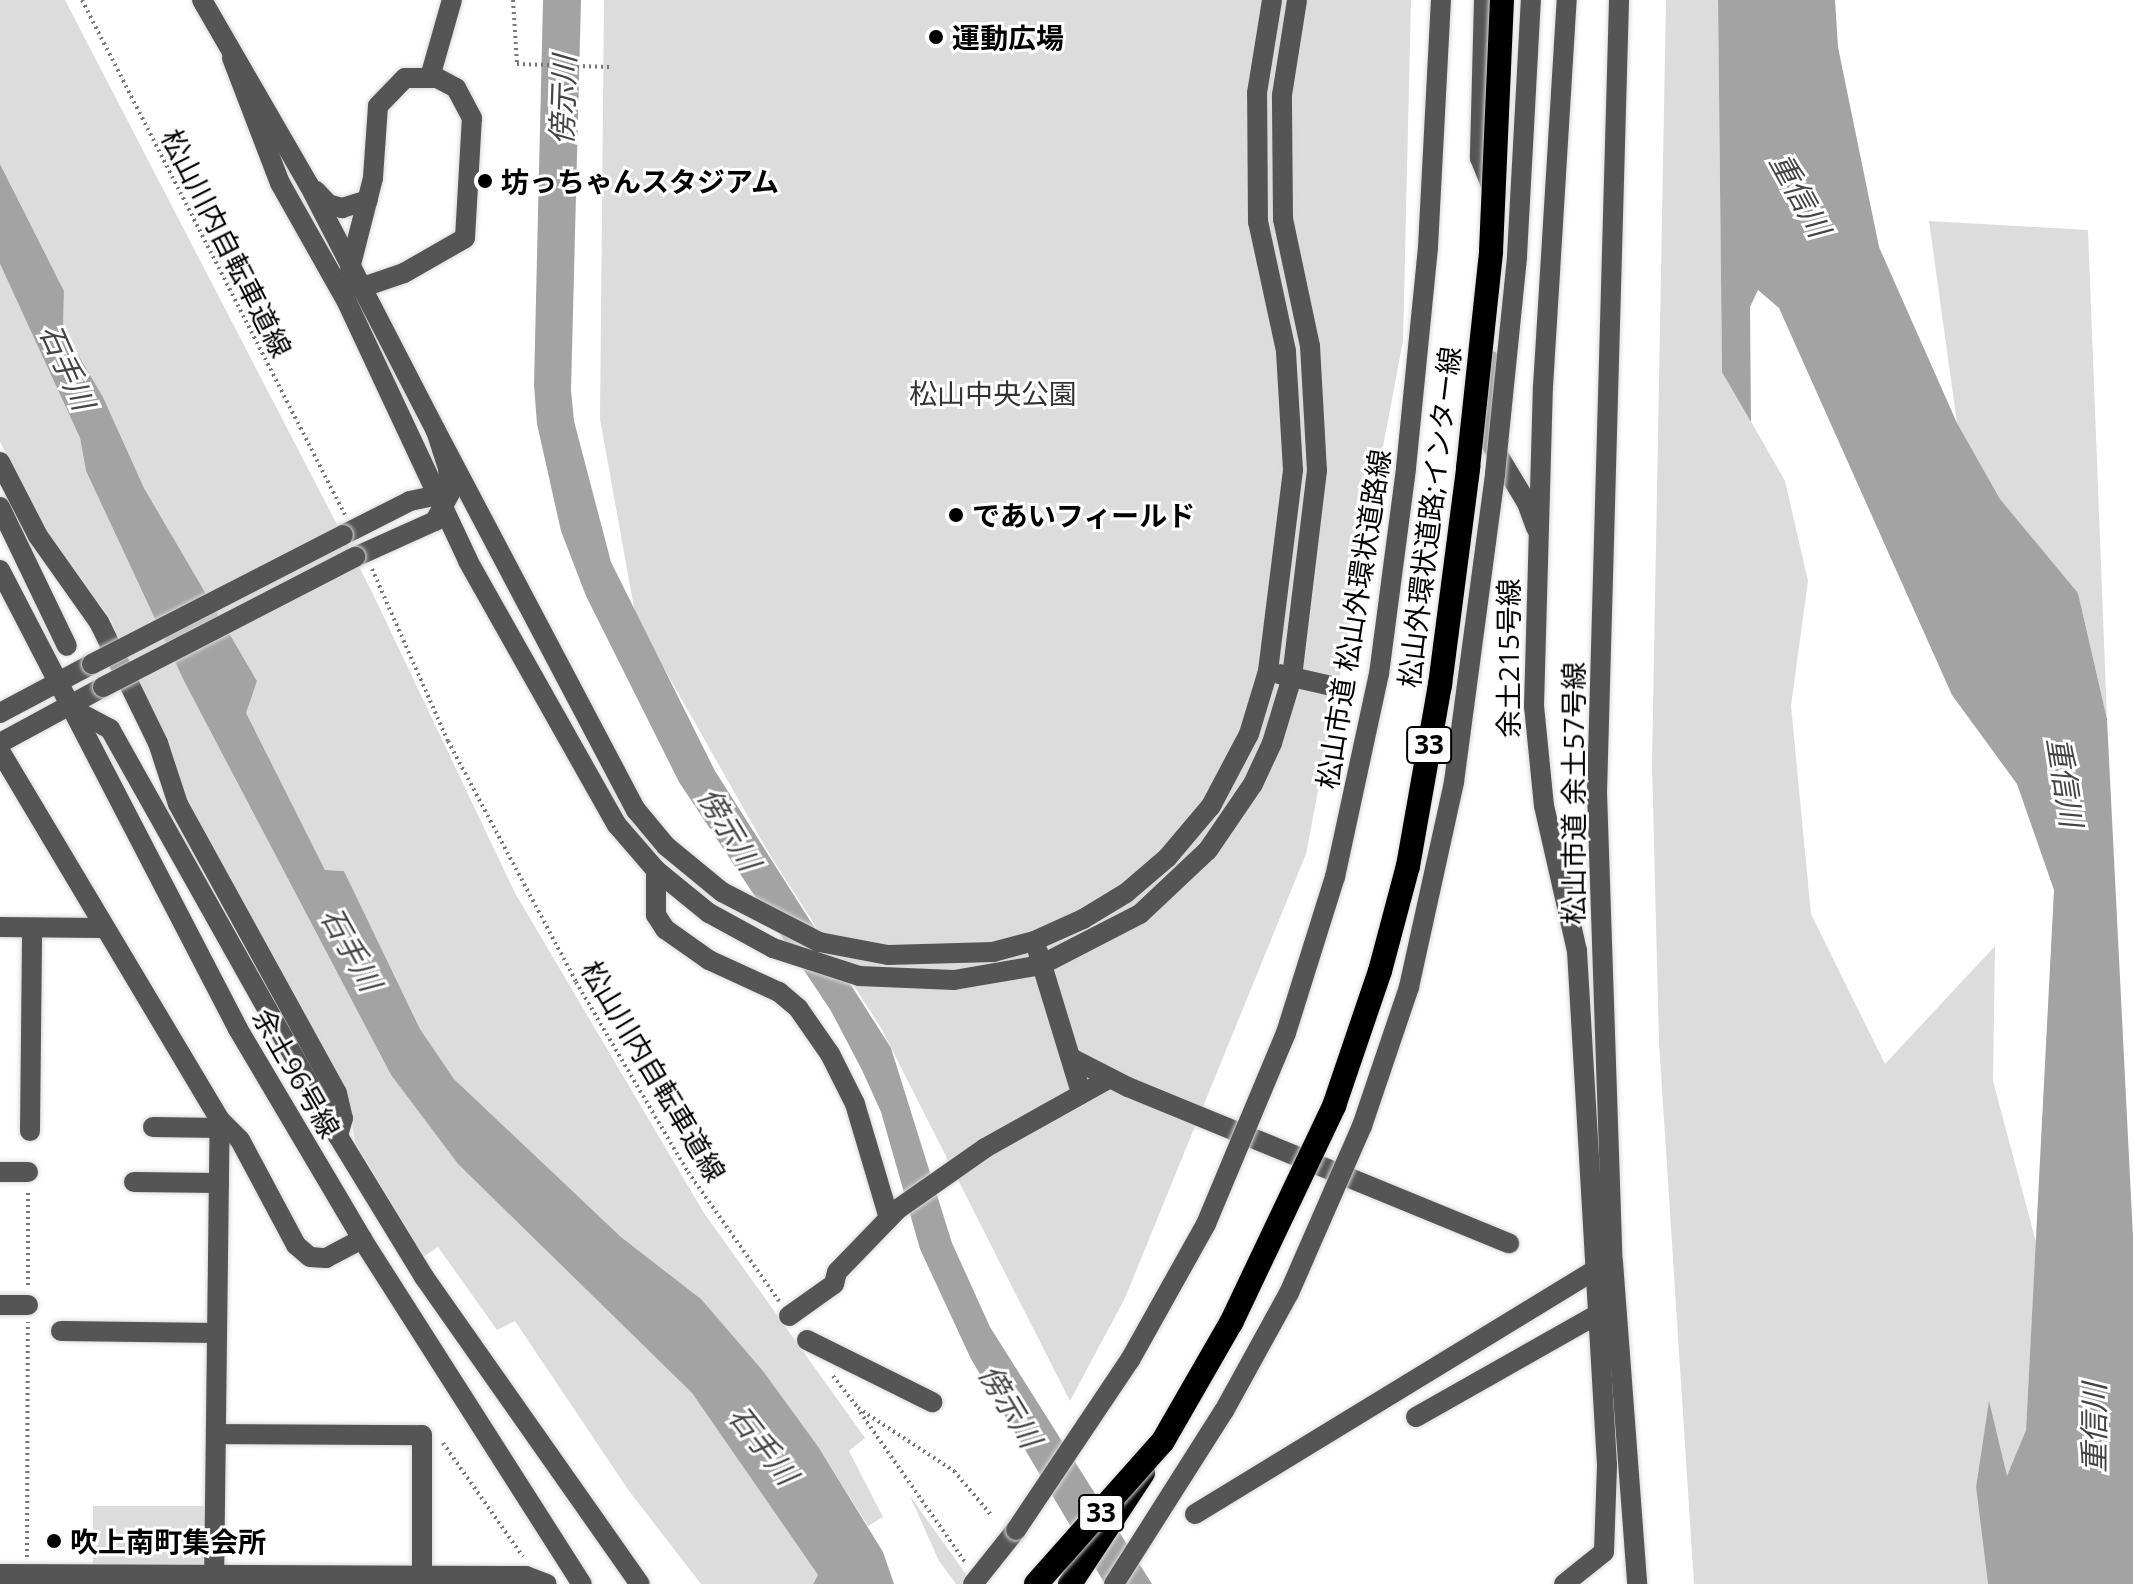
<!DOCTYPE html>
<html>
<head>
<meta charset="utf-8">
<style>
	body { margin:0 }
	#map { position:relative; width:2133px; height:1584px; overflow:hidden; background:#fff; font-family:"Open Sans","Noto Sans JP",sans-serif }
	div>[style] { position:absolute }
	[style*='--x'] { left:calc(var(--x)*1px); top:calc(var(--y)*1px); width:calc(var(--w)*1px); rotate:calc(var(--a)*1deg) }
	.green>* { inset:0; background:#dcdcdc; transform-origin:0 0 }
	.water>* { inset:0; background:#a3a3a3 }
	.path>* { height:4px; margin-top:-2px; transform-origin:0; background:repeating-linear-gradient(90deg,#777 0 2px,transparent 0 6px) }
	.roads { filter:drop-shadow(0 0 2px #dbdbdb) drop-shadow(0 0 2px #dbdbdb) }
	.minor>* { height:20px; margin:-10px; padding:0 10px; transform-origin:10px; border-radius:10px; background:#555 }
	.highway>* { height:24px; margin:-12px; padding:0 12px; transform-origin:12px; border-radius:12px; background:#000 }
	.bridges { filter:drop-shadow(0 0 2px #dbdbdb) drop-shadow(0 0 2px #dbdbdb) }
	.minor-bridge>* { height:20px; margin:-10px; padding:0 10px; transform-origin:10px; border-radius:10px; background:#555 }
	.highway-bridge>* { height:24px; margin:-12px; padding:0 12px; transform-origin:12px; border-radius:12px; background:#000 }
	.dots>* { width:22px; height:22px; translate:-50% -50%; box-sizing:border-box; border:4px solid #fff; border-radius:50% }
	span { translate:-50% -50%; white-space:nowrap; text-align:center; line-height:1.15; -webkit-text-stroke:6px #fff; paint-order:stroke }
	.shield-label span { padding:2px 6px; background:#fff; border:2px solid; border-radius:6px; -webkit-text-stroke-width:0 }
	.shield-label { font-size:26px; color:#000; font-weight:700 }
	.poi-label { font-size:28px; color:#000; font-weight:700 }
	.left { translate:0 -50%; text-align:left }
	.street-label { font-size:28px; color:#000 }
	.park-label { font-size:28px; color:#333 }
	.water-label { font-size:30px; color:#444; font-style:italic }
</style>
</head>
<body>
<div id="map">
	<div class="green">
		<div style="clip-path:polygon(0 0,65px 0,372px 592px,515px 893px,704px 1213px,865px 1438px,849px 1451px,883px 1517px,868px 1526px,819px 1448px,701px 1299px,621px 1237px,454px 1079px,420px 1029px,344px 871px,325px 870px,245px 713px,257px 681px,144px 488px,103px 397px,63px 329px,64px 291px,0 164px)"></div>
		<div style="clip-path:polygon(604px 0,1411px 0,1403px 341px,1306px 854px,1125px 1298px,1070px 1401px,881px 1028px,770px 855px,636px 619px,600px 419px)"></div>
		<div style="clip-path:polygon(1666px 0,1718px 0,1722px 371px,1785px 481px,1808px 581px,1791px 706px,1811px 914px,1885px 1064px,1995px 946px,1993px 1081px,2036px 1242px,2026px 1430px,2007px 1478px,1989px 1404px,1976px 1487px,1988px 1584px,1694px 1584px,1659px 1042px,1652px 763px)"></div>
		<div style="clip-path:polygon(1929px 221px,2088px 230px,2107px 719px,2078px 593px,2000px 499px,1957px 423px)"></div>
		<div style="clip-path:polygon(0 264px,80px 438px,86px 471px,184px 681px,391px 1075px,458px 1164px,692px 1393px,818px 1575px,813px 1584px,701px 1584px,629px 1491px,515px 1321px,497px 1330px,438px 1247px,423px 1257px,355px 1142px,348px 1098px,181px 788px,111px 620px,43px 528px,0 442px)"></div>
		<div style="clip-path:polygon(910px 1496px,973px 1584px,956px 1584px,939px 1561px)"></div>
		<div style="left:93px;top:1506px;width:112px;height:59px"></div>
	</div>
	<div class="water">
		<div style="clip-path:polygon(543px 0,581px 0,571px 390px,574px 421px,611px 562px,715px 771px,891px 1048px,952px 1243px,990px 1327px,1152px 1584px,1105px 1584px,971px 1359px,920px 1249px,881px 1112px,862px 1070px,831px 1011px,679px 782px,586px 596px,561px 531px,537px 424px,534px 385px)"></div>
		<div style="clip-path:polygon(1718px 0,1835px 0,1838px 47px,1879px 247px,1957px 423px,2000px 499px,2078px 593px,2107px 719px,2133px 1237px,2133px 1584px,1988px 1584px,1976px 1487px,1989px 1401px,2007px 1476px,2026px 1430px,2054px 890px,2017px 784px,1952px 695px,1779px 308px,1758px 290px,1750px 307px,1751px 422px,1722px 372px)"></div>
		<div style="clip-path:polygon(0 164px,64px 291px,63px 329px,103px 397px,144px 488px,257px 681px,246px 713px,325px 870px,344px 871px,420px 1029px,454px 1079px,621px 1237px,701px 1299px,763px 1371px,819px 1448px,883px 1552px,894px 1584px,813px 1584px,818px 1575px,692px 1393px,458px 1164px,391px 1075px,184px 681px,86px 471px,80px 438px,0 264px)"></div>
	</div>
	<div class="path">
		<div style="--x:82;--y:0;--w:578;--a:62.95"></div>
		<div style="--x:513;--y:0;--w:64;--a:86.4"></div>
		<div style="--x:517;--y:64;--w:93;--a:1.8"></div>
		<div style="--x:372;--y:569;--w:188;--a:66.2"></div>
		<div style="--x:448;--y:741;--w:273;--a:62"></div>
		<div style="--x:576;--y:982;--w:221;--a:59.5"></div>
		<div style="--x:688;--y:1172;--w:158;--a:54.8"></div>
		<div style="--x:28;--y:1285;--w:95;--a:-90"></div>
		<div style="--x:833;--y:1376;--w:41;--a:52"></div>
		<div style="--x:858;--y:1408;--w:115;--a:33.3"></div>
		<div style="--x:954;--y:1471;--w:57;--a:49.9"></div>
		<div style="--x:860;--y:1412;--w:183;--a:55"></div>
		<div style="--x:443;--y:1443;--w:139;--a:54.9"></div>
		<div style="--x:27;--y:1557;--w:235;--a:-89.8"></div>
	</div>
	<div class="roads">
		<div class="minor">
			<div style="--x:202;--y:0;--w:214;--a:60"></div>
			<div style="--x:309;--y:185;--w:277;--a:62.7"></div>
			<div style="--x:436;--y:431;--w:40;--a:72"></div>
			<div style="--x:448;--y:469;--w:24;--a:85"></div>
			<div style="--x:450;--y:493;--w:32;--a:118"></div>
			<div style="--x:435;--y:521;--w:88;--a:155.8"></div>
			<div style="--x:1484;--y:0;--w:158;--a:91.5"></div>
			<div style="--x:1480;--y:158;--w:37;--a:68"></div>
			<div style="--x:1619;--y:0;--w:792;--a:91.59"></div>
			<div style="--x:1597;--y:792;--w:470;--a:88.1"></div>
			<div style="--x:1613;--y:1262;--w:323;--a:85.7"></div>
			<div style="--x:232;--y:58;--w:134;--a:69"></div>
			<div style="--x:280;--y:183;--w:134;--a:60.6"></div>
			<div style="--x:346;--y:300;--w:288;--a:64.9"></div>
			<div style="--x:468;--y:561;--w:303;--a:60.6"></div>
			<div style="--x:617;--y:825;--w:60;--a:49.1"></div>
			<div style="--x:656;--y:870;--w:68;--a:39.1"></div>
			<div style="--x:709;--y:913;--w:73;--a:28.7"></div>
			<div style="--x:773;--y:948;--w:90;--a:18"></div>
			<div style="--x:859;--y:976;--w:95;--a:2.4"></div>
			<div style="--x:954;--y:980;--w:88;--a:-9.8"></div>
			<div style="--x:1041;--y:965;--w:111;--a:-27.3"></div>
			<div style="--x:1140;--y:914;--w:93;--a:-43.3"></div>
			<div style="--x:1208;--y:850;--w:80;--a:-55.7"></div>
			<div style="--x:1253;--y:784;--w:45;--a:-65.1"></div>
			<div style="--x:1272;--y:743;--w:69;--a:-73.1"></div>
			<div style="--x:1292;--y:677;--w:208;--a:-83.1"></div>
			<div style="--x:1317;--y:471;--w:125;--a:-93.2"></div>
			<div style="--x:1310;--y:346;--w:130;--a:-102"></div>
			<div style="--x:1283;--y:219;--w:124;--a:-90.5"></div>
			<div style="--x:1282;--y:95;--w:96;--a:-81"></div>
			<div style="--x:430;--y:77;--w:80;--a:-74.1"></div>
			<div style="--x:316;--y:191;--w:18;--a:47"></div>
			<div style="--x:328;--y:204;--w:15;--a:16"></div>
			<div style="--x:342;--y:208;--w:27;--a:-17"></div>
			<div style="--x:347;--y:285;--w:22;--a:0"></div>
			<div style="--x:369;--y:285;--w:37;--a:-19"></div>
			<div style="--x:404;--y:273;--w:70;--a:-29.8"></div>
			<div style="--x:465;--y:238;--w:120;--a:-86.7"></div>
			<div style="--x:472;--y:118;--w:34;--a:-118"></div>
			<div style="--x:456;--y:88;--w:21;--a:-152"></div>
			<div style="--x:437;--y:78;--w:32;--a:180"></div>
			<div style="--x:405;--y:78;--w:39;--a:134"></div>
			<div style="--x:378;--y:106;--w:72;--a:94"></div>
			<div style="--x:373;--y:178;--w:93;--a:104.3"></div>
			<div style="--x:1491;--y:361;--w:76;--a:93"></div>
			<div style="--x:1487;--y:437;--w:77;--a:58.8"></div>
			<div style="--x:1527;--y:503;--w:27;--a:70"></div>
			<div style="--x:436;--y:431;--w:429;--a:62.2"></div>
			<div style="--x:636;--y:810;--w:47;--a:50.2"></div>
			<div style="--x:666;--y:846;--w:72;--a:39.4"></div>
			<div style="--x:722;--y:892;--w:109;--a:27.3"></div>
			<div style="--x:819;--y:942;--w:70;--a:10.7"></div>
			<div style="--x:888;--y:955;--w:105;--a:-1.6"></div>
			<div style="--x:993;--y:952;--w:42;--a:-15"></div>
			<div style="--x:1034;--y:941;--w:54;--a:-24.2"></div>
			<div style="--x:1083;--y:919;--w:50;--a:-31.2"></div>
			<div style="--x:1126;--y:893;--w:54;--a:-40.5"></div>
			<div style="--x:1167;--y:858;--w:68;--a:-49.8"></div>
			<div style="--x:1211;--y:806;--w:81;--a:-62.2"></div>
			<div style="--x:1249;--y:734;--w:66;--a:-73.2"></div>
			<div style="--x:1268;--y:671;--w:203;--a:-82.9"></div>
			<div style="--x:1293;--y:470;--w:119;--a:-93.4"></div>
			<div style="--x:1286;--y:351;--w:132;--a:-102.2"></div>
			<div style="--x:1258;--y:222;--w:129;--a:-90.4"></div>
			<div style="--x:1257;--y:93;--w:94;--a:-80.8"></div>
			<div style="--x:0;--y:462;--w:83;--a:62.8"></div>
			<div style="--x:38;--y:536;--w:105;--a:54.7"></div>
			<div style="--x:99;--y:622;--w:135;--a:64"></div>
			<div style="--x:158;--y:743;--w:64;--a:71.8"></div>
			<div style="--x:178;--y:804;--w:330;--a:61.2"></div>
			<div style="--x:337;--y:1093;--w:26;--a:77"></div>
			<div style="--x:343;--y:1118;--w:19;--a:106"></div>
			<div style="--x:0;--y:507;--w:154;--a:64.3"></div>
			<div style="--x:343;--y:535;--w:75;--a:-26.9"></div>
			<div style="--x:410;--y:501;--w:40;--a:-12"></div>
			<div style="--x:0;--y:570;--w:517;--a:62.59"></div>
			<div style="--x:238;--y:1029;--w:244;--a:59.4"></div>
			<div style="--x:362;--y:1239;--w:409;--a:57.5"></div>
			<div style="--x:1279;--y:674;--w:54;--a:12.8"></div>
			<div style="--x:67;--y:706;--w:49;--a:28.1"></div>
			<div style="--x:110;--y:729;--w:467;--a:60.7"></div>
			<div style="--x:338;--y:1136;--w:165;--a:58.6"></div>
			<div style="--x:424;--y:1277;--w:375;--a:54.9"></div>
			<div style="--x:0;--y:713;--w:104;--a:-28"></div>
			<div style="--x:0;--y:743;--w:117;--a:-28.5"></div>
			<div style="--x:0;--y:751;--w:430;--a:59.2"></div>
			<div style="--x:220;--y:1120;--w:28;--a:45"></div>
			<div style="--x:240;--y:1140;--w:119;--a:61.9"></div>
			<div style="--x:296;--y:1245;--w:18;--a:41"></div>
			<div style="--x:310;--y:1257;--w:16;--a:4"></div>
			<div style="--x:326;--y:1258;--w:41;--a:-27.8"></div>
			<div style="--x:656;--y:870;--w:45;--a:90"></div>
			<div style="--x:656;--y:915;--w:17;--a:57"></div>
			<div style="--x:665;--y:929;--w:54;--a:35.2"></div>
			<div style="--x:709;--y:960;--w:77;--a:24.6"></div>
			<div style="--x:779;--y:992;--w:25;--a:40"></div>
			<div style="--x:798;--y:1008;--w:56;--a:55.2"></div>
			<div style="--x:830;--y:1054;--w:56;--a:63.4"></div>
			<div style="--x:855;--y:1104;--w:119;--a:73.4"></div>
			<div style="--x:0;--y:927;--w:101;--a:0.6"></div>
			<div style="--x:1038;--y:952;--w:147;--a:73"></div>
			<div style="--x:1071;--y:1058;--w:64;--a:27"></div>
			<div style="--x:1128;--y:1087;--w:412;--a:22.3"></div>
			<div style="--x:153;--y:1127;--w:67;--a:0.9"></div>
			<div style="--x:30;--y:1131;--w:203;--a:-89.4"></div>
			<div style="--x:0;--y:1172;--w:28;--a:0"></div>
			<div style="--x:134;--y:1182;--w:85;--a:0.7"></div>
			<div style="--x:0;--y:1305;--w:28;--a:0"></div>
			<div style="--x:789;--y:1316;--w:55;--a:-35.4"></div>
			<div style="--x:834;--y:1284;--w:12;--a:-76"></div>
			<div style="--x:837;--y:1272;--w:88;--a:-45.9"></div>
			<div style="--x:898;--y:1209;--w:106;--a:-35"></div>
			<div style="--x:985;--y:1148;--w:143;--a:-29.2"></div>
			<div style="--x:61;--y:1331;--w:156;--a:0.7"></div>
			<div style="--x:807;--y:1340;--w:140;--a:26.4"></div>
			<div style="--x:1416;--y:1417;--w:219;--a:-29.5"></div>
			<div style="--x:216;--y:1434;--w:206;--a:0.3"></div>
			<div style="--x:422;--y:1435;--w:149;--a:90"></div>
			<div style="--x:1195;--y:1514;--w:479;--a:-31.4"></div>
			<div style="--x:0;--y:1574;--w:526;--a:0.22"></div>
			<div style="--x:526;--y:1576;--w:22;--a:21"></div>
			<div style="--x:214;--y:1584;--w:464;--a:-89.3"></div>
			<div style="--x:973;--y:1584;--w:69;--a:-51.5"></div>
			<div style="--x:1564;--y:1584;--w:51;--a:-38.7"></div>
			<div style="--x:1604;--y:1552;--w:87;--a:-88"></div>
			<div style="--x:1607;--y:1465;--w:515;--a:-93.34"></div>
			<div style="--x:1577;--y:951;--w:149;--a:-102.8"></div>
			<div style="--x:1544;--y:806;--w:100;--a:-95.7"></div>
			<div style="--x:1534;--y:706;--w:319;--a:-88.4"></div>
			<div style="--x:1543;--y:387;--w:388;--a:-86.5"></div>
		</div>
		<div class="highway">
			<div style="--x:1070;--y:1584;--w:133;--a:-56.7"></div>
		</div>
	</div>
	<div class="bridges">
		<div class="minor-bridge">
			<div style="--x:92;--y:664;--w:282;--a:-27.2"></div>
			<div style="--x:103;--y:687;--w:284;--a:-27.3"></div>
			<div style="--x:1016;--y:1530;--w:205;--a:-56.2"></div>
			<div style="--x:1130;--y:1360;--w:156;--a:-60.8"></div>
			<div style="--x:1206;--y:1224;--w:207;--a:-67.3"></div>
			<div style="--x:1286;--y:1033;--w:164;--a:-72.6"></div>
			<div style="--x:1335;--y:877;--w:208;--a:-77.8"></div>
			<div style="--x:1379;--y:674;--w:208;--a:-82.5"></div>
			<div style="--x:1406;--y:468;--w:222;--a:-84.3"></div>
			<div style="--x:1428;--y:247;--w:247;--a:-87"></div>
			<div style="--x:1114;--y:1584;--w:205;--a:-57.6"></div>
			<div style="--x:1224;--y:1411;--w:135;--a:-61.2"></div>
			<div style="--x:1289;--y:1293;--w:182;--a:-66.4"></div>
			<div style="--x:1362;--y:1126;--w:147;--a:-71.3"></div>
			<div style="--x:1409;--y:987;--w:210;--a:-77.6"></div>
			<div style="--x:1454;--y:782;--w:311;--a:-82.4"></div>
			<div style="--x:1495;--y:474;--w:219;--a:-84.2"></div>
			<div style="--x:1517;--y:256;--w:256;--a:-86.9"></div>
		</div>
		<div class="highway-bridge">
			<div style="--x:1036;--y:1584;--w:191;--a:-48.4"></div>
			<div style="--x:1163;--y:1441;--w:138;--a:-60.1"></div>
			<div style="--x:1232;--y:1321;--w:238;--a:-64.6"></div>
			<div style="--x:1334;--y:1106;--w:143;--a:-71.2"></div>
			<div style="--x:1380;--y:971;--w:109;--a:-75.1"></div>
			<div style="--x:1408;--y:866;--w:184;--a:-80"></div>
			<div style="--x:1440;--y:685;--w:219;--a:-82.6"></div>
			<div style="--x:1468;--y:468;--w:218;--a:-83.9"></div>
			<div style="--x:1491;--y:251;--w:251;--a:-87.5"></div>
		</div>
	</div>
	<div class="dots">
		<div style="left:936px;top:37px;background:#000"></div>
		<div style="left:485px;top:181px;background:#000"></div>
		<div style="left:956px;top:515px;background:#000"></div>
		<div style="left:54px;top:1541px;background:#000"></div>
	</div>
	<div class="shield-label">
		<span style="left:1429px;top:745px">33</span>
		<span style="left:1101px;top:1513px">33</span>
	</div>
	<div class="poi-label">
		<span class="left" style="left:952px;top:37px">運動広場</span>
		<span class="left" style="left:501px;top:181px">坊っちゃんスタジアム</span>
		<span class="left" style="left:972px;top:515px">であいフィールド</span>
		<span class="left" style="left:70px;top:1541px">吹上南町集会所</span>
	</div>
	<div class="street-label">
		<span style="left:227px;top:243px;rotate:63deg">松山川内自転車道線</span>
		<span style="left:1429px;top:517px;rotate:-83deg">松山外環状道路;インター線</span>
		<span style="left:1353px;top:619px;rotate:-81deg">松山市道 松山外環状道路線</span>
		<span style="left:1508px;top:658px;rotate:-90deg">余土215号線</span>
		<span style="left:1573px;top:793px;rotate:-90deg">松山市道 余土57号線</span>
		<span style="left:654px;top:1071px;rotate:59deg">松山川内自転車道線</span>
		<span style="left:297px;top:1073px;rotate:60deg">余土96号線</span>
	</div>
	<div class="park-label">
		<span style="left:993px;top:393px">松山中央公園</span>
	</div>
	<div class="water-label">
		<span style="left:563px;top:100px;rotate:-88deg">傍示川</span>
		<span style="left:1800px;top:195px;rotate:61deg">重信川</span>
		<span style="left:67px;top:367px;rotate:66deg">石手川</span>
		<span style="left:2065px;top:782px;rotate:81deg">重信川</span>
		<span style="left:729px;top:829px;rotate:59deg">傍示川</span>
		<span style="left:351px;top:949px;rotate:61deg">石手川</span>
		<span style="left:1010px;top:1406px;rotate:59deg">傍示川</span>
		<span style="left:2094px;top:1428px;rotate:-90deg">重信川</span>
		<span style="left:763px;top:1445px;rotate:52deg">石手川</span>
	</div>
</div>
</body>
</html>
